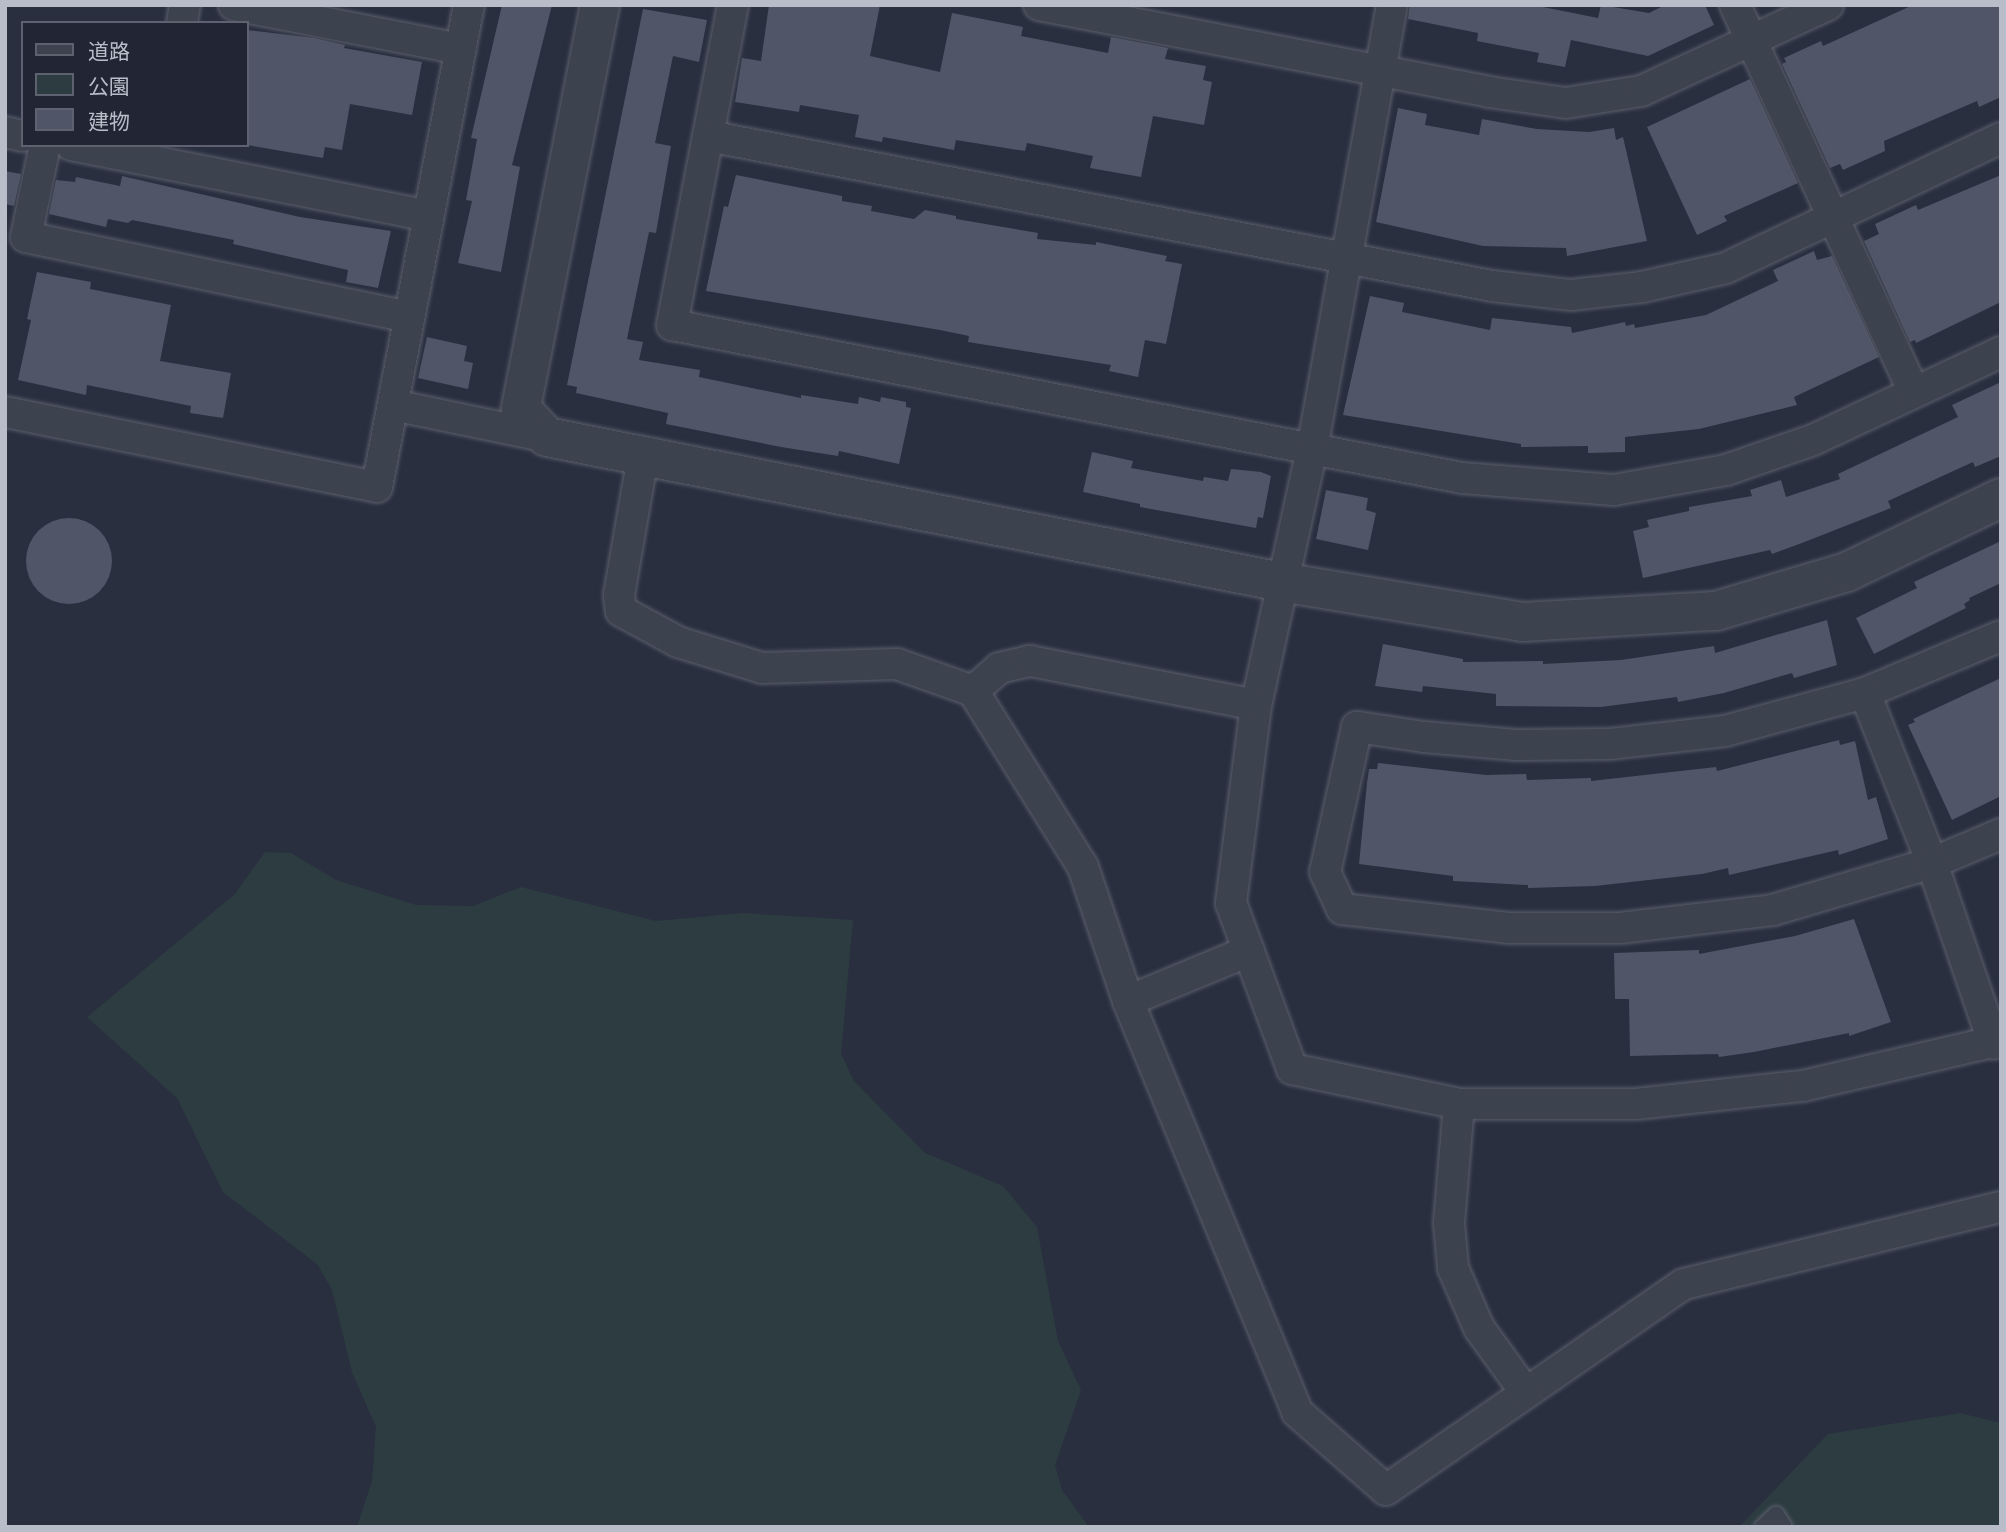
<!DOCTYPE html>
<html>
<head>
<meta charset="utf-8">
<style>
	body { margin:0 }
	#map { position:relative; width:2006px; height:1532px; overflow:hidden; background:#292f3f; font-family:Signika,"Noto Sans JP",sans-serif }
	div>[style] { position:absolute }
	[style*='--x'] { left:calc(var(--x)*1px); top:calc(var(--y)*1px); width:calc(var(--w)*1px); rotate:calc(var(--a)*1deg) }
	.green>* { inset:0; background:#2c3c41 }
	.building>* { inset:0; background:#505667 }
	.round { border-radius:50% }
	.roads { filter:drop-shadow(0 0 2px #5b5f6c) drop-shadow(0 0 2px #5b5f6c) }
	.service>* { height:16px; margin:-8px; padding:0 8px; transform-origin:8px; border-radius:8px; background:#3d424f }
	.minor>* { height:30px; margin:-15px; padding:0 15px; transform-origin:15px; border-radius:15px; background:#3d424f }
	.tertiary>* { height:38px; margin:-19px; padding:0 19px; transform-origin:19px; border-radius:19px; background:#3d424f }
	span { translate:-50% -50%; white-space:nowrap; text-align:center; line-height:1.15; -webkit-text-stroke:6px #222634; paint-order:stroke }
	.frame { position:absolute; inset:0; border:7px solid #b9bdc9; pointer-events:none }
	.legend { position:absolute; left:21px; top:21px; width:228px; height:126px; box-sizing:border-box; background:#222634; border:2px solid #5e6270; margin:0; padding:9px 12px; list-style:none; font-size:21px; color:#b9bdc9 }
	.legend li { display:flex; align-items:center; gap:14px; height:35px }
	.legend b { width:35px; border:2px solid #5e6270 }
</style>
</head>
<body>
<div id="map">
	<div class="green">
		<div style="clip-path:polygon(265px 852px,291px 853px,336px 880px,416px 905px,473px 906px,521px 887px,656px 921px,743px 913px,853px 920px,841px 1054px,854px 1081px,925px 1153px,1003px 1186px,1037px 1227px,1058px 1341px,1081px 1390px,1055px 1465px,1062px 1490px,1089px 1527px,357px 1527px,372px 1481px,376px 1427px,352px 1372px,332px 1290px,318px 1265px,223px 1192px,177px 1098px,87px 1017px,235px 894px)"></div>
		<div style="clip-path:polygon(1960px 1413px,2001px 1423px,2001px 1527px,1739px 1527px,1828px 1434px)"></div>
	</div>
	<div class="building">
		<div style="clip-path:polygon(502px 5px,552px 5px,512px 165px,520px 167px,501px 272px,458px 263px,472px 201px,466px 200px,477px 139px,471px 138px)"></div>
		<div style="clip-path:polygon(769px 5px,880px 5px,870px 56px,940px 72px,952px 13px,1023px 27px,1021px 36px,1108px 53px,1111px 37px,1168px 48px,1165px 59px,1206px 66px,1203px 80px,1212px 82px,1204px 125px,1153px 116px,1141px 177px,1090px 168px,1093px 156px,1027px 143px,1025px 151px,956px 140px,954px 150px,883px 137px,882px 142px,855px 137px,859px 115px,800px 105px,799px 112px,735px 102px,742px 58px,761px 61px)"></div>
		<div style="clip-path:polygon(1410px 5px,1533px 5px,1598px 18px,1601px 5px,1649px 13px,1665px 5px,1705px 5px,1714px 25px,1648px 56px,1571px 40px,1565px 67px,1537px 62px,1539px 53px,1477px 41px,1478px 33px,1408px 19px)"></div>
		<div style="clip-path:polygon(1913px 5px,2001px 5px,2001px 97px,1979px 107px,1977px 101px,1884px 141px,1885px 151px,1843px 170px,1840px 164px,1830px 168px,1782px 64px,1786px 62px,1784px 58px,1821px 41px,1823px 46px)"></div>
		<div style="clip-path:polygon(643px 9px,707px 20px,699px 62px,673px 56px,655px 143px,671px 146px,656px 233px,649px 232px,627px 339px,643px 342px,639px 360px,700px 370px,699px 377px,801px 398px,801px 395px,858px 404px,859px 397px,880px 402px,881px 397px,906px 402px,906px 407px,911px 408px,899px 464px,839px 451px,838px 456px,781px 447px,666px 424px,668px 413px,576px 393px,577px 387px,567px 385px)"></div>
		<div style="clip-path:polygon(247px 30px,314px 38px,345px 45px,344px 48px,422px 62px,412px 115px,350px 104px,342px 150px,325px 147px,323px 158px,247px 145px)"></div>
		<div style="clip-path:polygon(1750px 79px,1798px 183px,1724px 216px,1727px 221px,1697px 235px,1647px 127px)"></div>
		<div style="clip-path:polygon(1398px 108px,1427px 114px,1425px 125px,1479px 135px,1482px 119px,1537px 129px,1589px 132px,1614px 128px,1616px 140px,1623px 137px,1647px 241px,1567px 256px,1566px 248px,1483px 246px,1376px 222px)"></div>
		<div style="clip-path:polygon(5px 171px,21px 174px,14px 206px,5px 204px)"></div>
		<div style="clip-path:polygon(736px 175px,842px 196px,842px 201px,872px 206px,871px 211px,914px 219px,925px 210px,956px 216px,956px 219px,1038px 233px,1037px 239px,1096px 245px,1096px 242px,1167px 256px,1165px 261px,1182px 264px,1166px 344px,1145px 340px,1138px 377px,1109px 371px,1111px 365px,968px 342px,969px 336px,940px 330px,706px 291px,724px 206px,728px 207px)"></div>
		<div style="clip-path:polygon(2001px 175px,2001px 302px,1916px 343px,1915px 340px,1910px 342px,1864px 241px,1879px 234px,1875px 224px,1916px 205px,1918px 210px)"></div>
		<div style="clip-path:polygon(122px 176px,300px 217px,391px 231px,378px 288px,346px 282px,348px 270px,233px 244px,234px 240px,132px 220px,128px 223px,108px 219px,106px 227px,49px 214px,56px 180px,75px 182px,76px 177px,120px 186px)"></div>
		<div style="clip-path:polygon(1814px 251px,1817px 260px,1832px 256px,1879px 357px,1794px 397px,1797px 405px,1699px 429px,1625px 437px,1625px 452px,1588px 453px,1588px 446px,1521px 447px,1521px 444px,1343px 415px,1370px 296px,1404px 303px,1402px 312px,1490px 330px,1492px 318px,1571px 327px,1572px 333px,1625px 322px,1626px 326px,1634px 324px,1635px 328px,1706px 315px,1778px 281px,1773px 270px)"></div>
		<div style="clip-path:polygon(37px 272px,91px 282px,90px 289px,171px 305px,160px 361px,231px 373px,223px 418px,190px 413px,191px 406px,87px 385px,86px 395px,18px 380px,31px 320px,27px 319px)"></div>
		<div style="clip-path:polygon(427px 337px,467px 346px,464px 361px,473px 363px,468px 389px,418px 378px)"></div>
		<div style="clip-path:polygon(2001px 382px,2001px 456px,1975px 467px,1973px 462px,1888px 501px,1891px 508px,1802px 543px,1772px 554px,1770px 550px,1643px 578px,1633px 531px,1649px 527px,1647px 520px,1689px 511px,1689px 507px,1752px 496px,1750px 490px,1781px 480px,1786px 497px,1840px 479px,1838px 474px,1958px 417px,1952px 405px)"></div>
		<div style="clip-path:polygon(1092px 452px,1133px 461px,1131px 468px,1203px 481px,1204px 477px,1228px 481px,1231px 469px,1261px 472px,1271px 476px,1263px 518px,1258px 517px,1256px 528px,1140px 507px,1140px 504px,1083px 492px)"></div>
		<div style="clip-path:polygon(1326px 490px,1368px 498px,1366px 510px,1376px 513px,1368px 550px,1316px 539px)"></div>
		<div class="round" style="left:26px;top:518px;width:86px;height:86px"></div>
		<div style="clip-path:polygon(2001px 541px,2001px 583px,1969px 598px,1970px 600px,1964px 604px,1966px 608px,1874px 654px,1856px 618px,1917px 588px,1914px 582px)"></div>
		<div style="clip-path:polygon(1827px 620px,1837px 665px,1794px 678px,1792px 673px,1724px 693px,1678px 702px,1677px 697px,1601px 707px,1496px 706px,1496px 694px,1423px 686px,1422px 692px,1375px 686px,1383px 644px,1463px 659px,1463px 662px,1543px 661px,1543px 664px,1621px 660px,1714px 646px,1715px 653px)"></div>
		<div style="clip-path:polygon(2001px 678px,2001px 796px,1952px 820px,1908px 725px,1915px 722px,1913px 719px)"></div>
		<div style="clip-path:polygon(1839px 740px,1840px 745px,1855px 741px,1868px 800px,1876px 797px,1888px 839px,1839px 855px,1838px 850px,1729px 875px,1728px 868px,1702px 874px,1595px 886px,1528px 888px,1528px 885px,1453px 881px,1453px 876px,1359px 864px,1367px 783px,1369px 769px,1377px 769px,1378px 763px,1486px 775px,1526px 774px,1527px 780px,1591px 778px,1591px 781px,1716px 767px,1717px 771px)"></div>
		<div style="clip-path:polygon(1854px 919px,1891px 1022px,1849px 1036px,1849px 1033px,1754px 1052px,1719px 1057px,1718px 1054px,1630px 1056px,1629px 999px,1615px 999px,1614px 953px,1699px 950px,1699px 954px,1795px 936px)"></div>
	</div>
	<div class="roads">
		<div class="service">
			<div style="--x:1763;--y:1527;--w:18;--a:-43"></div>
			<div style="--x:1776;--y:1515;--w:14;--a:56"></div>
		</div>
		<div class="minor">
			<div style="--x:234;--y:5;--w:230;--a:11"></div>
			<div style="--x:733;--y:5;--w:326;--a:100.8"></div>
			<div style="--x:672;--y:325;--w:805;--a:10.96"></div>
			<div style="--x:1462;--y:478;--w:152;--a:4.5"></div>
			<div style="--x:1614;--y:490;--w:114;--a:-10.1"></div>
			<div style="--x:1726;--y:470;--w:92;--a:-19"></div>
			<div style="--x:1813;--y:440;--w:208;--a:-25.1"></div>
			<div style="--x:1039;--y:5;--w:458;--a:10.9"></div>
			<div style="--x:1489;--y:92;--w:78;--a:8.1"></div>
			<div style="--x:1566;--y:103;--w:76;--a:-9.1"></div>
			<div style="--x:1641;--y:91;--w:206;--a:-24.7"></div>
			<div style="--x:1392;--y:5;--w:451;--a:100.2"></div>
			<div style="--x:1312;--y:449;--w:262;--a:102.3"></div>
			<div style="--x:1256;--y:705;--w:200;--a:97.2"></div>
			<div style="--x:1231;--y:903;--w:177;--a:69.8"></div>
			<div style="--x:1292;--y:1069;--w:171;--a:11.8"></div>
			<div style="--x:1459;--y:1104;--w:177;--a:0"></div>
			<div style="--x:1636;--y:1104;--w:168;--a:-6.2"></div>
			<div style="--x:1803;--y:1086;--w:203;--a:-13.1"></div>
			<div style="--x:1735;--y:5;--w:426;--a:65.2"></div>
			<div style="--x:182;--y:23;--w:18;--a:-81"></div>
			<div style="--x:5;--y:132;--w:18;--a:13"></div>
			<div style="--x:708;--y:136;--w:798;--a:10.83"></div>
			<div style="--x:1492;--y:286;--w:80;--a:6.5"></div>
			<div style="--x:1571;--y:295;--w:71;--a:-6.4"></div>
			<div style="--x:1642;--y:287;--w:86;--a:-12.7"></div>
			<div style="--x:1726;--y:268;--w:304;--a:-25.3"></div>
			<div style="--x:45;--y:145;--w:94;--a:101.7"></div>
			<div style="--x:26;--y:237;--w:391;--a:11.8"></div>
			<div style="--x:71;--y:145;--w:364;--a:11.2"></div>
			<div style="--x:393;--y:405;--w:157;--a:11.7"></div>
			<div style="--x:5;--y:412;--w:379;--a:11.4"></div>
			<div style="--x:377;--y:487;--w:491;--a:-79.2"></div>
			<div style="--x:643;--y:456;--w:141;--a:99.8"></div>
			<div style="--x:619;--y:595;--w:16;--a:83"></div>
			<div style="--x:621;--y:611;--w:65;--a:28.5"></div>
			<div style="--x:678;--y:642;--w:88;--a:17.2"></div>
			<div style="--x:762;--y:668;--w:135;--a:-1.7"></div>
			<div style="--x:897;--y:664;--w:81;--a:19.6"></div>
			<div style="--x:973;--y:691;--w:208;--a:58"></div>
			<div style="--x:1083;--y:867;--w:141;--a:71.4"></div>
			<div style="--x:1128;--y:1001;--w:444;--a:67.6"></div>
			<div style="--x:1297;--y:1412;--w:118;--a:41.2"></div>
			<div style="--x:1386;--y:1490;--w:362;--a:-34.7"></div>
			<div style="--x:1684;--y:1284;--w:326;--a:-13.7"></div>
			<div style="--x:2001;--y:636;--w:147;--a:157.3"></div>
			<div style="--x:1865;--y:693;--w:145;--a:164.8"></div>
			<div style="--x:1725;--y:731;--w:117;--a:173.6"></div>
			<div style="--x:1609;--y:744;--w:93;--a:179.4"></div>
			<div style="--x:1516;--y:745;--w:92;--a:-175"></div>
			<div style="--x:1424;--y:737;--w:68;--a:-171.5"></div>
			<div style="--x:1357;--y:727;--w:148;--a:102.4"></div>
			<div style="--x:1325;--y:872;--w:41;--a:65.3"></div>
			<div style="--x:1342;--y:909;--w:167;--a:6.5"></div>
			<div style="--x:1508;--y:928;--w:112;--a:0"></div>
			<div style="--x:1620;--y:928;--w:154;--a:-6.7"></div>
			<div style="--x:1773;--y:910;--w:166;--a:-16.5"></div>
			<div style="--x:1932;--y:863;--w:75;--a:-22.8"></div>
			<div style="--x:973;--y:691;--w:35;--a:-41"></div>
			<div style="--x:999;--y:668;--w:32;--a:-13"></div>
			<div style="--x:1030;--y:661;--w:230;--a:11"></div>
			<div style="--x:1865;--y:693;--w:183;--a:68.5"></div>
			<div style="--x:1932;--y:863;--w:191;--a:71.1"></div>
			<div style="--x:1128;--y:1001;--w:131;--a:-22.5"></div>
			<div style="--x:1459;--y:1104;--w:119;--a:94.8"></div>
			<div style="--x:1449;--y:1223;--w:45;--a:84.9"></div>
			<div style="--x:1453;--y:1268;--w:65;--a:66.6"></div>
			<div style="--x:1479;--y:1328;--w:80;--a:54.1"></div>
		</div>
		<div class="tertiary">
			<div style="--x:600;--y:5;--w:412;--a:101.1"></div>
			<div style="--x:521;--y:409;--w:38;--a:47"></div>
			<div style="--x:547;--y:437;--w:748;--a:11.17"></div>
			<div style="--x:1281;--y:582;--w:245;--a:9.4"></div>
			<div style="--x:1523;--y:622;--w:193;--a:-3.3"></div>
			<div style="--x:1716;--y:611;--w:137;--a:-16.6"></div>
			<div style="--x:1847;--y:572;--w:171;--a:-25.7"></div>
		</div>
	</div>
	<div class="frame"></div>
	<ul class="legend">
	<li><b style="height:9px;background:#3d424f"></b>道路</li>
	<li><b style="height:19px;background:#2c3c41"></b>公園</li>
	<li><b style="height:19px;background:#505667"></b>建物</li>
	</ul>
</div>
</body>
</html>
